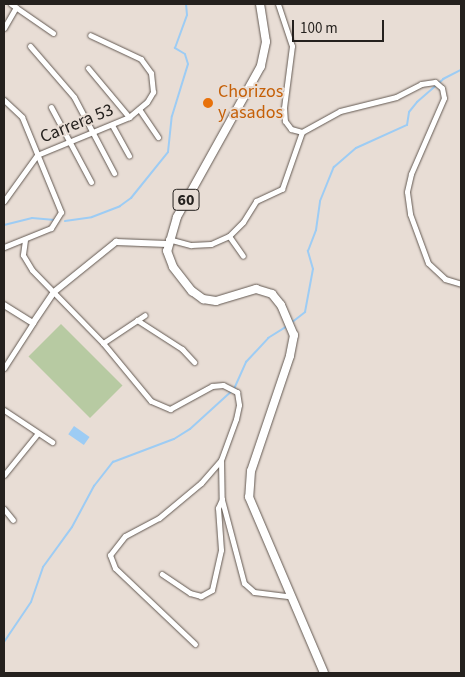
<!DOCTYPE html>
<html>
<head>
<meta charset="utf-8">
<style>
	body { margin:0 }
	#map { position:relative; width:465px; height:677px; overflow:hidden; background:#e8ddd5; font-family:"Source Sans 3",sans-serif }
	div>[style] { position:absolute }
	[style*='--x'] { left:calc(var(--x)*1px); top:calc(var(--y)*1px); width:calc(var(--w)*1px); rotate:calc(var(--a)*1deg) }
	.green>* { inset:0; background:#b7caa2; transform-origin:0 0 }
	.water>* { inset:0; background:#9dccf4; transform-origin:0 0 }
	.stream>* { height:2px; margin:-1px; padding:0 1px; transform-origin:1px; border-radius:1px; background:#9dccf4 }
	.roads { filter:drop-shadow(0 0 1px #635952) drop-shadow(0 0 1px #635952) }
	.minor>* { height:5px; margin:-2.5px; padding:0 2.5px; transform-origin:2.5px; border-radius:2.5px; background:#fff }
	.tertiary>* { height:6px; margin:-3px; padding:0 3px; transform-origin:3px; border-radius:3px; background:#fff }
	.primary>* { height:8px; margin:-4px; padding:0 4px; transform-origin:4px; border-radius:4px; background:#fff }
	.dots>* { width:14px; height:14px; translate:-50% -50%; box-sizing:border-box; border:2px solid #e8ddd5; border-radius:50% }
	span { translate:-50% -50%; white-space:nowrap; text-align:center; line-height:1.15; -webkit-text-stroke:4px #e8ddd5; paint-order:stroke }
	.shield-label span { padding:1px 4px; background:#e8ddd5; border:1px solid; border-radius:4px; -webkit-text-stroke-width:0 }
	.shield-label { font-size:16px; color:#25211e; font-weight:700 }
	.food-label { font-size:18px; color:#c56008 }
	.left { translate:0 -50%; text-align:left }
	.street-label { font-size:18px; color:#25211e }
	.frame { position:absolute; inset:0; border:5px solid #25211e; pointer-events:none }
	.scale { position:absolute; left:292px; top:20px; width:92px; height:22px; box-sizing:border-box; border:2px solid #25211e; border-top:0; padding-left:6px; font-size:15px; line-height:18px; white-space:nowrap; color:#25211e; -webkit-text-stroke:4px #e8ddd5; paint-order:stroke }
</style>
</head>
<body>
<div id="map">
	<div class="green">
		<div style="left:61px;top:324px;width:87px;height:46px;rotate:45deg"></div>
	</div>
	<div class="water">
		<div style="left:74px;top:426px;width:19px;height:10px;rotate:35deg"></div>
	</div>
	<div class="stream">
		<div style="--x:65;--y:221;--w:27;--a:-8"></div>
		<div style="--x:92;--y:217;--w:30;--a:-21"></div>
		<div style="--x:120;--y:206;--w:14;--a:-36"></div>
		<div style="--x:131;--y:198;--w:59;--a:-51.2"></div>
		<div style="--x:168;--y:152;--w:36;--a:-84"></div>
		<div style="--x:172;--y:116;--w:54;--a:-72.9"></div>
		<div style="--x:188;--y:64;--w:10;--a:-107"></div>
		<div style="--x:185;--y:54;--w:12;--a:-149"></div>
		<div style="--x:175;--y:48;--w:35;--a:-70"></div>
		<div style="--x:187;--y:15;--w:11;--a:-95"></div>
		<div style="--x:4;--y:225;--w:29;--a:-14"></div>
		<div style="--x:32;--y:218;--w:23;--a:5"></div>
		<div style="--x:291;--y:323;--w:18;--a:-38"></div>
		<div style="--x:305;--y:312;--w:44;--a:-79.5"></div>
		<div style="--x:313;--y:269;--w:19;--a:-106"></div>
		<div style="--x:308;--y:251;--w:22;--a:-69"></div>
		<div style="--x:316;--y:230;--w:29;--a:-82"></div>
		<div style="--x:320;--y:201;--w:37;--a:-68"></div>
		<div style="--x:334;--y:167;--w:29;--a:-41"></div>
		<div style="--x:356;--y:148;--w:56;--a:-24.3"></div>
		<div style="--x:407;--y:125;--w:13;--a:-81"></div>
		<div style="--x:409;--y:112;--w:13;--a:-51"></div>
		<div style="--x:417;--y:102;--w:35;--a:-41"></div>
		<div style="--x:443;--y:79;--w:20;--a:-27"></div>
		<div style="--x:4;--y:642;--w:48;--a:-56"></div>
		<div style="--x:31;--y:602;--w:37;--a:-71"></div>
		<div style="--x:43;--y:567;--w:49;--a:-54.1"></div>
		<div style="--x:72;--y:527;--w:47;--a:-61.8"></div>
		<div style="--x:94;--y:486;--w:31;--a:-52"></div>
		<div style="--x:113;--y:462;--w:65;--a:-20.7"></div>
		<div style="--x:174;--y:439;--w:19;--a:-32"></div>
		<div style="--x:190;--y:429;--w:59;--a:-42.3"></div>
		<div style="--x:234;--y:389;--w:30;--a:-66"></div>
		<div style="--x:246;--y:362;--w:33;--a:-47"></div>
		<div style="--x:268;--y:338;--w:22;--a:-32"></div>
	</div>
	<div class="roads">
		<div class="minor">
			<div style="--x:11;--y:4;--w:51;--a:34.6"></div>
			<div style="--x:278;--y:4;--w:44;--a:71.6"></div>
			<div style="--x:292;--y:46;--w:63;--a:97.4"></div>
			<div style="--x:284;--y:108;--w:13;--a:86"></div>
			<div style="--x:285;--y:121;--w:10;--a:53"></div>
			<div style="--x:291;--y:129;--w:11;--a:15"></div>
			<div style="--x:302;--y:132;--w:43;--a:-28.9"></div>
			<div style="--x:340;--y:111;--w:58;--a:-14"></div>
			<div style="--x:396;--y:97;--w:28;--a:-27"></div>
			<div style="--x:421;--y:84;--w:14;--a:-8"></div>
			<div style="--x:435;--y:82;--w:9;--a:41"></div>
			<div style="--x:442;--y:88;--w:10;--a:79"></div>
			<div style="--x:444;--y:98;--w:83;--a:113.5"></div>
			<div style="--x:411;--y:174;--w:18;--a:103"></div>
			<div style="--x:407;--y:192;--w:22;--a:82"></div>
			<div style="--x:410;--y:214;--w:52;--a:69.8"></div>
			<div style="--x:428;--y:263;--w:23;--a:43"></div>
			<div style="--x:445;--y:279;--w:17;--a:17"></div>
			<div style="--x:4;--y:28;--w:24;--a:-60"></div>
			<div style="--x:30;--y:46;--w:67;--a:49.2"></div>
			<div style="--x:74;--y:97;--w:86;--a:62.2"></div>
			<div style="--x:88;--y:68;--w:64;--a:50.1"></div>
			<div style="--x:4;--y:100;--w:25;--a:43"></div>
			<div style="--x:22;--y:117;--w:103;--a:67.7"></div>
			<div style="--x:61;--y:212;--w:19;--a:122"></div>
			<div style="--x:51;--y:228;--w:51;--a:158"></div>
			<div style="--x:51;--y:107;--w:85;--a:61.9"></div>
			<div style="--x:139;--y:109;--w:34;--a:56"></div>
			<div style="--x:112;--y:125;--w:35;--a:61"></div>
			<div style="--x:4;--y:201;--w:57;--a:-54.3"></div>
			<div style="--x:37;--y:155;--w:100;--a:-22.4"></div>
			<div style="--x:129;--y:117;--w:23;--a:-40"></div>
			<div style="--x:147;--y:102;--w:12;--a:-59"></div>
			<div style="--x:153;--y:92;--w:19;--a:-96"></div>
			<div style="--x:151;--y:73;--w:17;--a:-126"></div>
			<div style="--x:141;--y:59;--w:56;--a:-154.8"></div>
			<div style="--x:229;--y:236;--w:20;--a:-45"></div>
			<div style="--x:243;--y:222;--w:25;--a:-58"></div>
			<div style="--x:256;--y:201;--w:29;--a:-25"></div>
			<div style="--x:282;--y:189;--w:60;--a:-70.7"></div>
			<div style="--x:168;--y:239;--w:24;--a:15"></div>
			<div style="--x:191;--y:245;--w:20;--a:-3"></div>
			<div style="--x:211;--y:244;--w:20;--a:-24"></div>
			<div style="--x:229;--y:236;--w:24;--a:55"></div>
			<div style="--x:25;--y:240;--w:15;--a:98"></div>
			<div style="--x:23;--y:255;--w:17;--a:59"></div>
			<div style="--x:32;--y:270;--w:102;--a:45.8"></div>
			<div style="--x:103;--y:343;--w:75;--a:50.4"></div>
			<div style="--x:151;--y:401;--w:21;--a:23"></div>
			<div style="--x:170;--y:409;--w:48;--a:-28.7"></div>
			<div style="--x:212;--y:386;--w:11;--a:-5"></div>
			<div style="--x:223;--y:385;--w:16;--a:27"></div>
			<div style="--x:237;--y:392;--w:13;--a:81"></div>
			<div style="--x:239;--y:405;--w:14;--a:102"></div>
			<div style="--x:236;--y:419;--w:44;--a:110.1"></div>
			<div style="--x:221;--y:460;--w:39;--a:89"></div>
			<div style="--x:222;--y:499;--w:10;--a:114"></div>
			<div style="--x:218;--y:508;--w:42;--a:85.9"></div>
			<div style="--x:221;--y:550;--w:41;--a:102.7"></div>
			<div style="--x:212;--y:590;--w:13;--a:151"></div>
			<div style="--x:201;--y:596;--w:11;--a:-165"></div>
			<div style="--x:190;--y:593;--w:34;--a:-146"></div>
			<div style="--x:137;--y:320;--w:54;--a:32.8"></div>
			<div style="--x:182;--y:349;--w:18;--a:47"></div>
			<div style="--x:103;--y:343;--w:50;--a:-33.7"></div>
			<div style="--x:4;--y:368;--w:54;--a:-57.2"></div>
			<div style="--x:4;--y:410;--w:58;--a:33.7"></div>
			<div style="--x:4;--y:475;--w:54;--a:-51"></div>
			<div style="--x:222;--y:500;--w:86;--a:75.2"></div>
			<div style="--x:244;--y:583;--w:13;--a:42"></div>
			<div style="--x:254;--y:592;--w:38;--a:7"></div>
			<div style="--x:4;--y:509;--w:14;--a:51"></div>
			<div style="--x:195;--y:644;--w:110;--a:-136.5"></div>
			<div style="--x:115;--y:568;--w:14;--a:-111"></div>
			<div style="--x:110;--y:555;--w:24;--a:-52"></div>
			<div style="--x:125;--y:536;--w:38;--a:-28"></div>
			<div style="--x:159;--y:518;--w:55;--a:-39.8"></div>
			<div style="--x:201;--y:483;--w:30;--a:-49"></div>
		</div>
		<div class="tertiary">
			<div style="--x:4;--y:305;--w:34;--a:32"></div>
			<div style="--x:33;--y:323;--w:37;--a:-56"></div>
			<div style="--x:54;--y:292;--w:80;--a:-38.9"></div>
			<div style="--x:116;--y:242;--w:51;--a:2.2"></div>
		</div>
		<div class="primary">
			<div style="--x:260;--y:4;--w:38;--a:81"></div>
			<div style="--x:266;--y:42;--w:25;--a:102"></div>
			<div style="--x:261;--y:66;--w:173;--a:119.1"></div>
			<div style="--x:177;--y:217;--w:35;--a:106"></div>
			<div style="--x:167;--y:251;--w:17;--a:69"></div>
			<div style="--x:173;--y:267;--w:31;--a:52"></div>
			<div style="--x:192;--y:291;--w:14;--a:36"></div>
			<div style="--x:203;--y:299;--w:13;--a:9"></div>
			<div style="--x:216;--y:301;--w:42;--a:-16.7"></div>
			<div style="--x:256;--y:289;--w:17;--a:17"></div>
			<div style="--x:272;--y:294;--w:14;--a:51"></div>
			<div style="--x:281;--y:305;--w:33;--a:67"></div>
			<div style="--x:294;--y:335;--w:21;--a:101"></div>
			<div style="--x:290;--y:356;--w:121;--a:108.7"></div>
			<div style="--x:251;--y:471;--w:26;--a:94"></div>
			<div style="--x:249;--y:497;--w:191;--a:66.9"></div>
		</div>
	</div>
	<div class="dots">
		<div style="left:208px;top:103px;background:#e8710a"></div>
	</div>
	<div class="shield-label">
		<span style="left:186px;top:200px">60</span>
	</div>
	<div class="food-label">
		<span class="left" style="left:218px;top:103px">Chorizos<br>y asados</span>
	</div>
	<div class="street-label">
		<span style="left:77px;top:124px;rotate:-22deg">Carrera 53</span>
	</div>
	<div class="frame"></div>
	<div class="scale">100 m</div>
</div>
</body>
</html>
